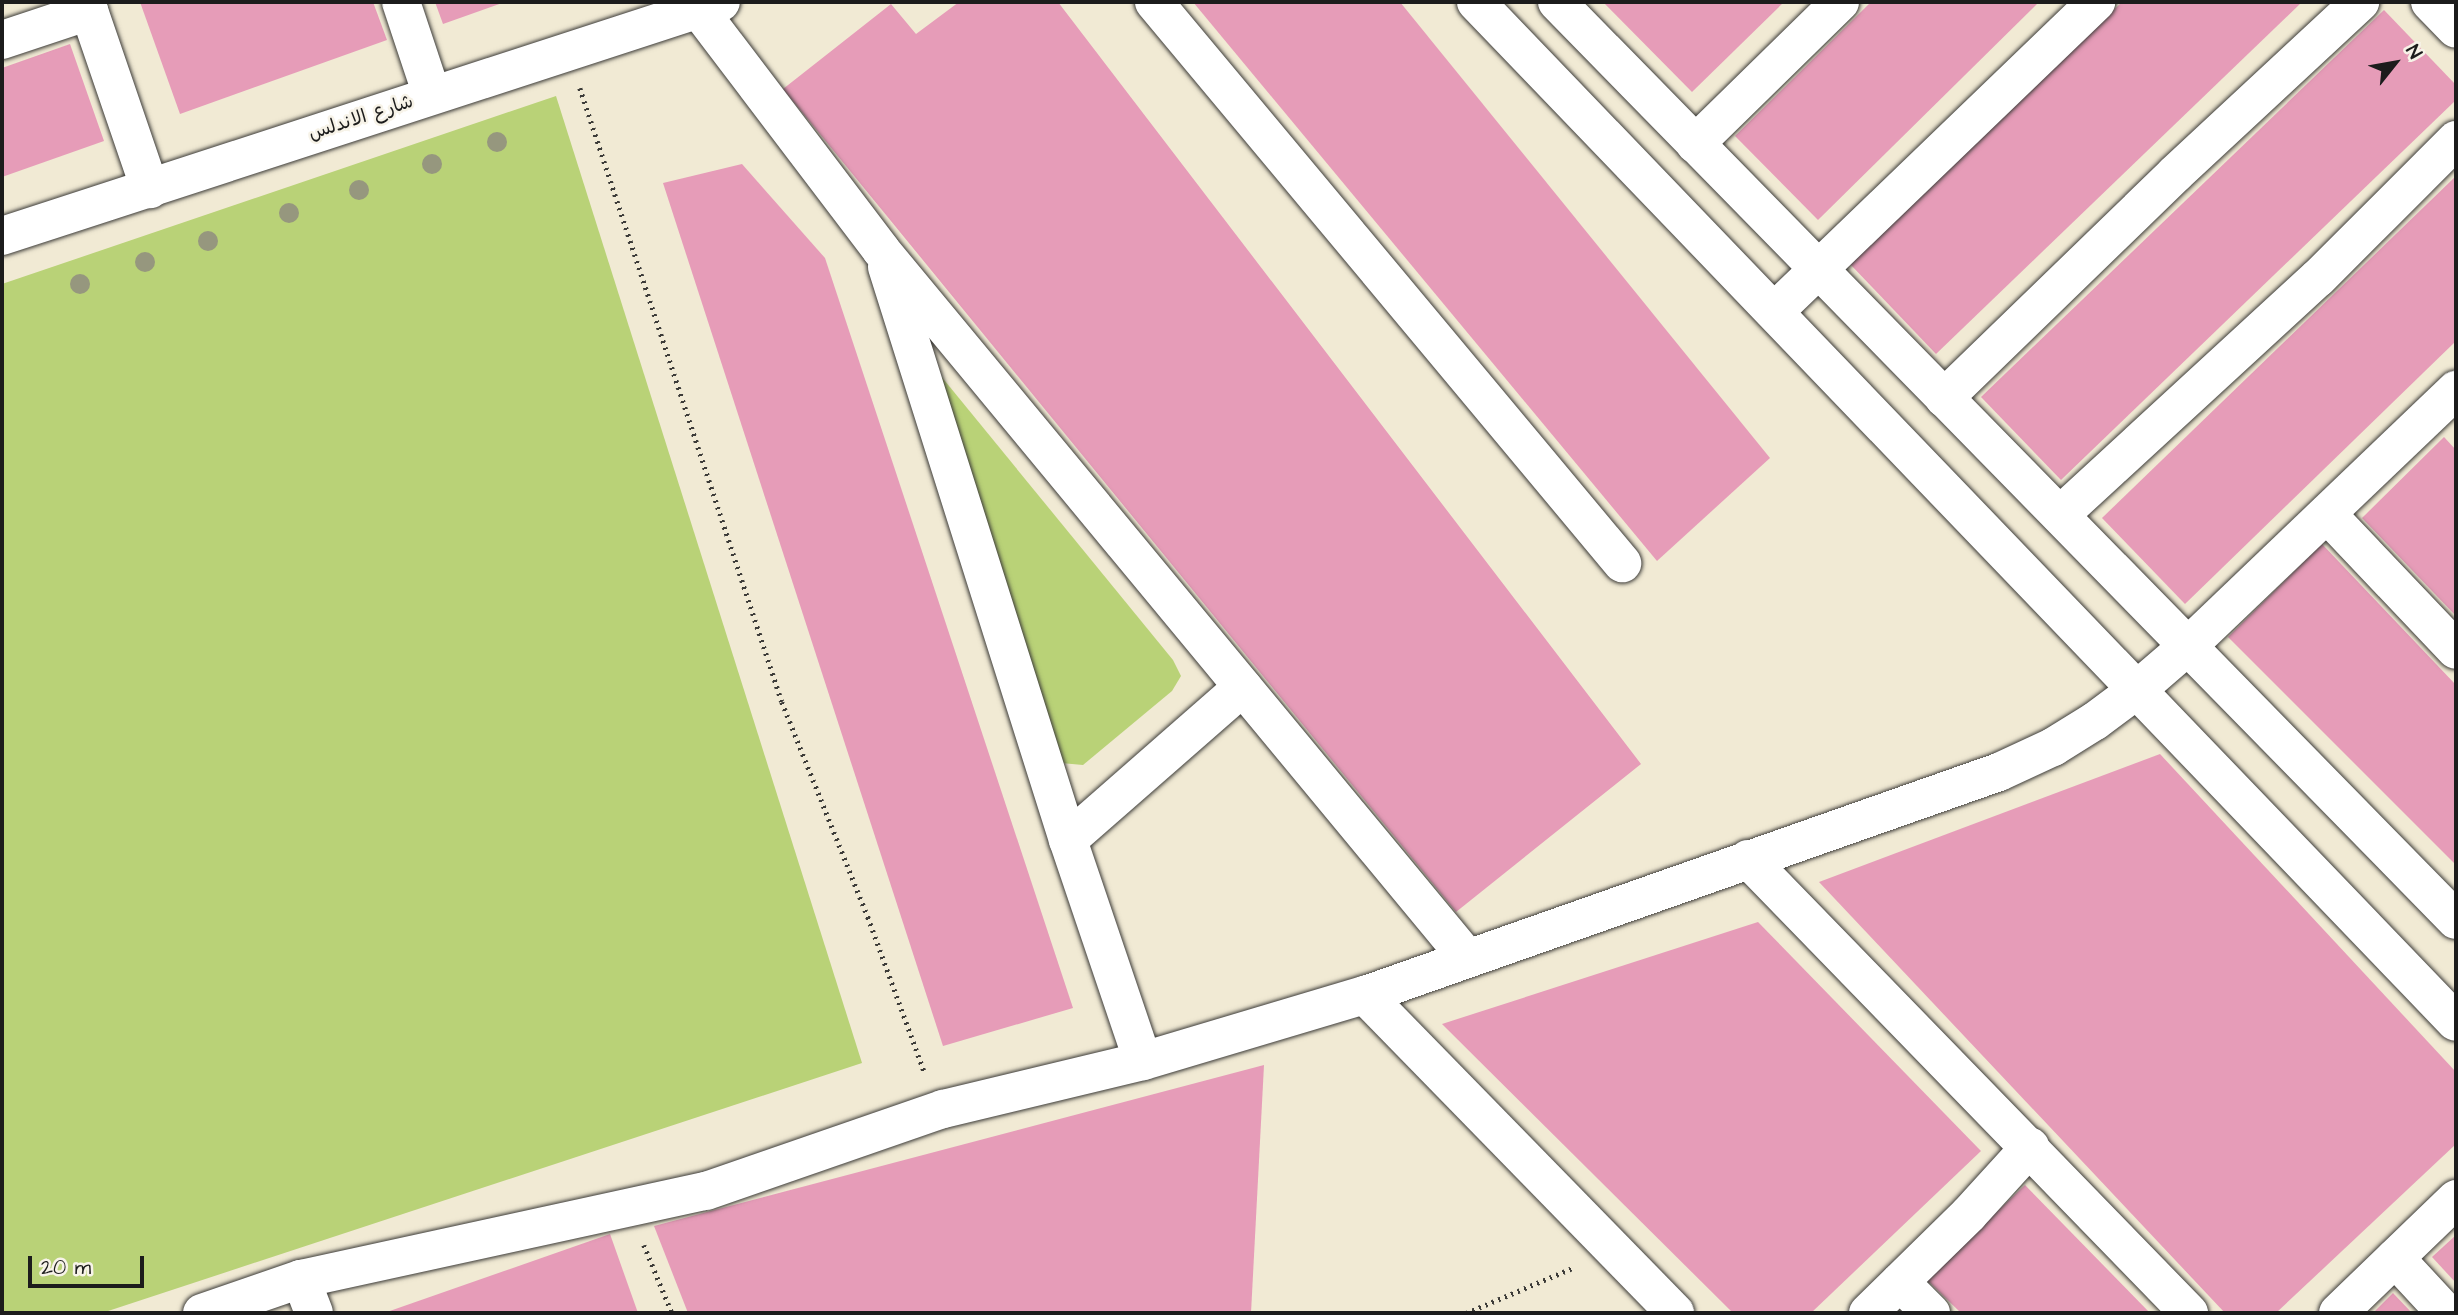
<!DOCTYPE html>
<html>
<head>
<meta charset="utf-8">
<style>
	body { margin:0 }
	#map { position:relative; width:2458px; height:1315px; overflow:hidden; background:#f1ead4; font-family:"Architects Daughter","Playpen Sans Arabic",sans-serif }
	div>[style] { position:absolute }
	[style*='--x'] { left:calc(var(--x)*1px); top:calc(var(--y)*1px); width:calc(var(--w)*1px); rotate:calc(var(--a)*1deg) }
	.green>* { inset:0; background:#b9d277 }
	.building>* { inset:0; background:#e69cb8 }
	.path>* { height:4.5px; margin-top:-2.25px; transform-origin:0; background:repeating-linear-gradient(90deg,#3c3b38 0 2px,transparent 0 7px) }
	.roads { filter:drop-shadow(0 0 2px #3c3b38) drop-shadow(0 0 2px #3c3b38) }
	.minor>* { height:38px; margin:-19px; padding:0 19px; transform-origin:19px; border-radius:19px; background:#fff }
	.trees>* { width:20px; height:20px; margin:-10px; border-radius:50%; background:#96977e }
	span { translate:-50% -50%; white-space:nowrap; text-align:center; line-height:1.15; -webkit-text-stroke:5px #f7f3e8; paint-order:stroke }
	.street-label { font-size:19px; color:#1c1c1c }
	.frame { position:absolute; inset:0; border:4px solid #1c1c1c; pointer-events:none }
	.north { position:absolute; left:2360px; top:28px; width:70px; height:70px; -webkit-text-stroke:5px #f7f3e8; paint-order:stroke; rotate:59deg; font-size:19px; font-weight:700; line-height:28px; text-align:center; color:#1c1c1c }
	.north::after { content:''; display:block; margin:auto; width:24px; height:32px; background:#1c1c1c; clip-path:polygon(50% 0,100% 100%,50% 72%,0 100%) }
	.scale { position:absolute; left:28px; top:1256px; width:116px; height:32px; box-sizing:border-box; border:4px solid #1c1c1c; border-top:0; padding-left:9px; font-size:21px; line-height:24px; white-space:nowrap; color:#1c1c1c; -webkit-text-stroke:5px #f7f3e8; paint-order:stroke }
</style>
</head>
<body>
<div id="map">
	<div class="green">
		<div style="clip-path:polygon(556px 96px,862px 1063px,102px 1313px,2px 1313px,2px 284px)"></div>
		<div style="clip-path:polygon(936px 370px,1173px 660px,1181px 676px,1172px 691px,1083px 765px,1061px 763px)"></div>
	</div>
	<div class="building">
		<div style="clip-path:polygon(140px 2px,373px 2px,387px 40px,180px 114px)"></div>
		<div style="clip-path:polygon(435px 2px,505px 2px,443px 24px)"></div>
		<div style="clip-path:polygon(959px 2px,1058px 2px,1641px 764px,1456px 912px,783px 89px,891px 4px,916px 34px)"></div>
		<div style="clip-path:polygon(1193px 2px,1400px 2px,1770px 458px,1657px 561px)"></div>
		<div style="clip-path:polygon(1603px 2px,1784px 2px,1692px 92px)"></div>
		<div style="clip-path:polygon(1871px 2px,2039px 2px,1818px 220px,1735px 136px)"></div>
		<div style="clip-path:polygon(2122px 2px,2302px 2px,1936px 354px,1850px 264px)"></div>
		<div style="clip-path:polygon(2384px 10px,2456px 85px,2456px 100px,2061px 480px,1981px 397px)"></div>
		<div style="clip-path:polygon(70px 44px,104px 141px,2px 177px,2px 68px)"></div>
		<div style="clip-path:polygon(742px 164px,825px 258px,1073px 1008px,943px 1046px,663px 183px)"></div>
		<div style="clip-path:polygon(2456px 176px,2456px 341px,2185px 604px,2102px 518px)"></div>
		<div style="clip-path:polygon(2444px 437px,2456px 450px,2456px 616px,2362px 518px)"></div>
		<div style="clip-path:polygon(2322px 544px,2456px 685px,2456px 865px,2228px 637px)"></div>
		<div style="clip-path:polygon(2160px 754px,2456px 1072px,2456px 1144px,2276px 1313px,2225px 1313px,1819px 882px)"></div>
		<div style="clip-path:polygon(1758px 922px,1981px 1151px,1811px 1313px,1733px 1313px,1442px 1024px)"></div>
		<div style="clip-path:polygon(1264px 1065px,1251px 1313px,688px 1313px,654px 1226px)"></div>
		<div style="clip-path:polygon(2025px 1185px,2150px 1313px,1961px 1313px,1926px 1279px)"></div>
		<div style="clip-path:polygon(610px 1234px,638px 1313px,384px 1313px)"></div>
		<div style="clip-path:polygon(2456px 1235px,2456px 1283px,2432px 1257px)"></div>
		<div style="clip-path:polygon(2393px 1293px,2412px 1313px,2373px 1313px)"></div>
	</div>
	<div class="path">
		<div style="--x:580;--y:88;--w:646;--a:71.79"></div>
		<div style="--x:782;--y:702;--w:232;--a:68.2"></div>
		<div style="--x:868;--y:917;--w:167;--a:70"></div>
		<div style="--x:644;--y:1245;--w:74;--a:67.6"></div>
		<div style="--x:1466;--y:1313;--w:118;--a:-22.9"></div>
	</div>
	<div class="roads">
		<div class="minor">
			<div style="--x:86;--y:2;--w:198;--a:71.1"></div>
			<div style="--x:401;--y:2;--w:98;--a:71.6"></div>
			<div style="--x:696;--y:2;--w:9;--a:69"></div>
			<div style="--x:699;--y:10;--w:301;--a:52.8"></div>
			<div style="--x:881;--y:250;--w:920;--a:50.38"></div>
			<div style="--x:1154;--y:2;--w:731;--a:50.16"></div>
			<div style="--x:1476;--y:2;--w:1414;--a:46.15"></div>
			<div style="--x:1557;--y:2;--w:1285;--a:45.6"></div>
			<div style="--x:2430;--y:2;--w:37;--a:46"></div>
			<div style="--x:2;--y:40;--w:92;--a:-18.4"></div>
			<div style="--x:1695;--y:144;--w:203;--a:-44.4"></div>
			<div style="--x:2;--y:236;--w:756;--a:-18.03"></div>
			<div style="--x:887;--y:267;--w:601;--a:72.47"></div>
			<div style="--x:1068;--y:840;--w:233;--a:71.3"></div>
			<div style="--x:1775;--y:311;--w:446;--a:-43.9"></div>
			<div style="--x:1944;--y:398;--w:322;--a:-44.1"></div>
			<div style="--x:2175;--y:174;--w:253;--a:-42.9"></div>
			<div style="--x:2327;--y:514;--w:187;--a:46.5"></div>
			<div style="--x:2060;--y:515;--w:350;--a:-42.6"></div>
			<div style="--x:2318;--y:278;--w:195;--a:-45"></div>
			<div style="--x:1068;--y:840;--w:232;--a:-41.2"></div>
			<div style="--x:1748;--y:859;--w:633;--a:45.83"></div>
			<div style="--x:1365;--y:995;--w:444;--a:45.7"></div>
			<div style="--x:2395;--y:1258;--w:75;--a:47.2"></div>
			<div style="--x:301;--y:1279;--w:36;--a:69"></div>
			<div style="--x:1900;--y:1282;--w:44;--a:45"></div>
			<div style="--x:202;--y:1313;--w:105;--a:-19"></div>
			<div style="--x:301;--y:1279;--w:414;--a:-12.3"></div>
			<div style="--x:706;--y:1191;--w:251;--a:-19.1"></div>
			<div style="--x:943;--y:1109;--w:206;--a:-13.5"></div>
			<div style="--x:1143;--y:1061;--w:232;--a:-16.6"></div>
			<div style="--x:1365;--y:995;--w:672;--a:-19.38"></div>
			<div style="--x:1999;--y:772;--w:60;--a:-24.8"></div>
			<div style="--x:2053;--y:747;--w:49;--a:-31.8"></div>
			<div style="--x:2095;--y:721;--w:54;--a:-36.7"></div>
			<div style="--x:2138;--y:689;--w:66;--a:-40.7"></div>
			<div style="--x:2188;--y:646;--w:371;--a:-43.7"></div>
			<div style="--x:1868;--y:1313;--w:141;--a:-44.4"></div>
			<div style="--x:1969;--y:1214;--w:91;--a:-47.7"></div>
			<div style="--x:2338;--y:1313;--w:164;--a:-44"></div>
		</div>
	</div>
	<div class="trees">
		<div style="left:497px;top:142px"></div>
		<div style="left:432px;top:164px"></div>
		<div style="left:359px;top:190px"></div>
		<div style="left:289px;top:213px"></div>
		<div style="left:208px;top:241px"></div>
		<div style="left:145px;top:262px"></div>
		<div style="left:80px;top:284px"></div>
	</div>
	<div class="street-label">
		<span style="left:361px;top:118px;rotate:-18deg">شارع الاندلس</span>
	</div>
	<div class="frame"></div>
	<div class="north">N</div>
	<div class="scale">20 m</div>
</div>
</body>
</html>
